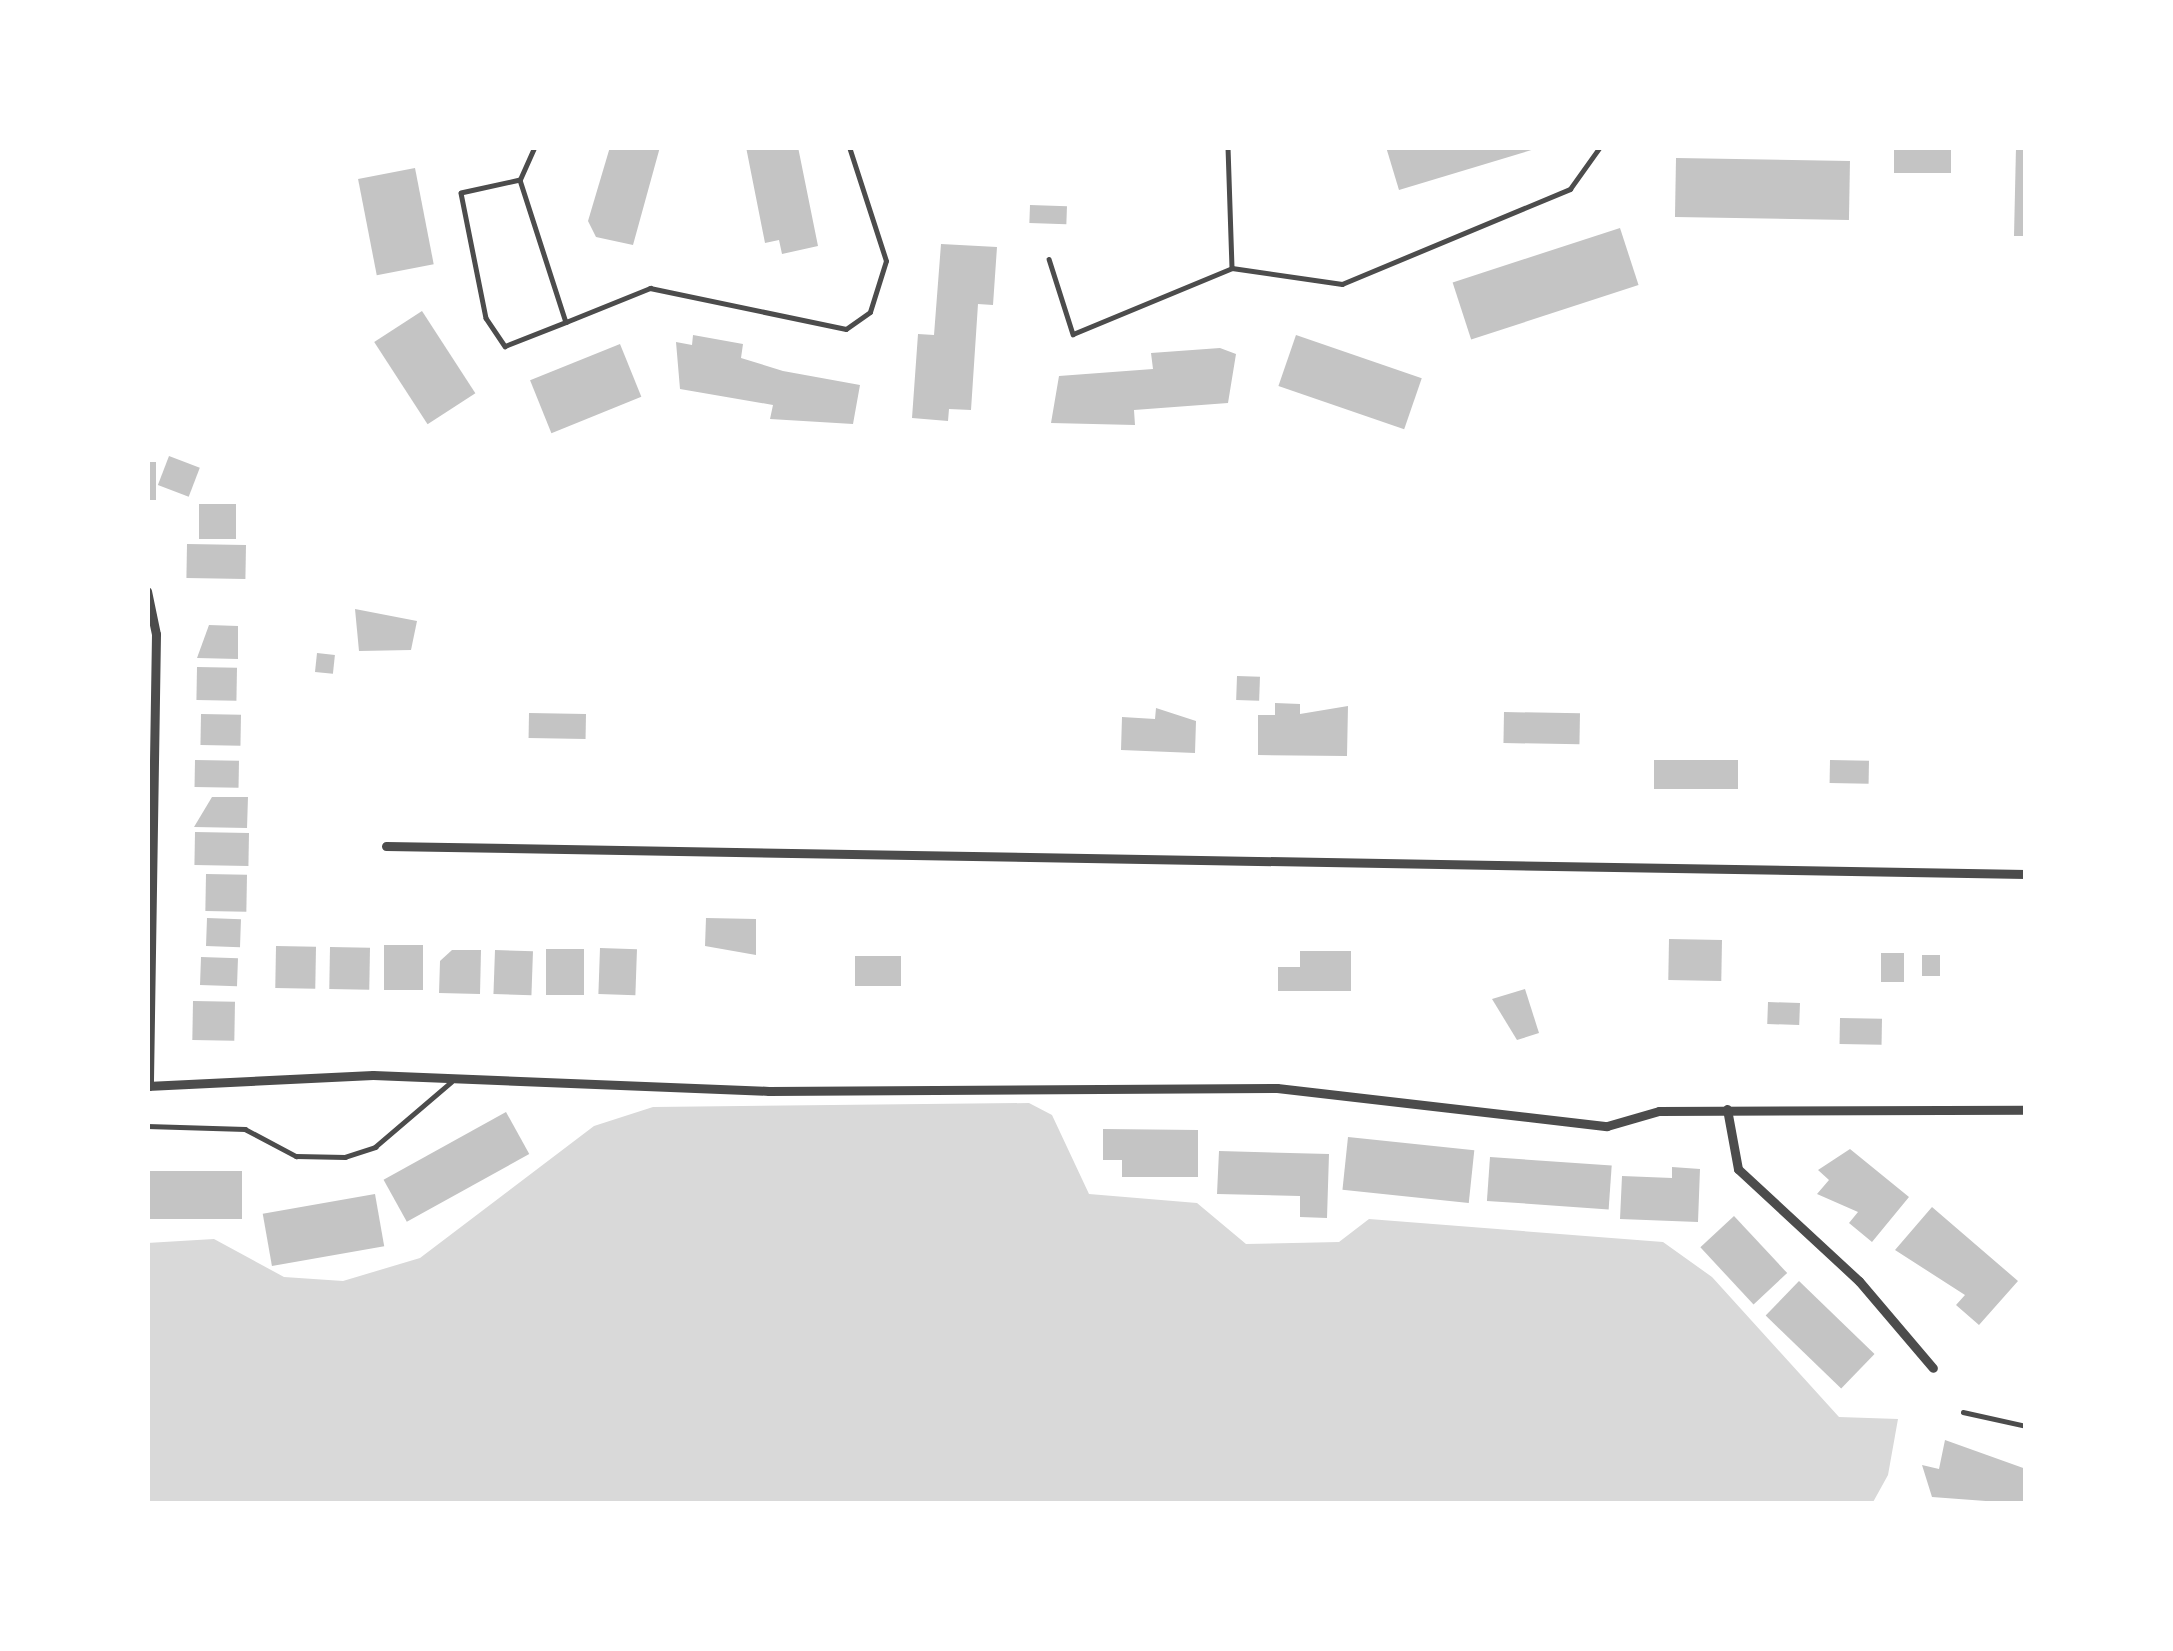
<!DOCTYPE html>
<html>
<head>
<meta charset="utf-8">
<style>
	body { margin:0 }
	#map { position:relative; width:2173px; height:1651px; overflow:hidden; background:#fff; font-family:"Roboto Condensed",sans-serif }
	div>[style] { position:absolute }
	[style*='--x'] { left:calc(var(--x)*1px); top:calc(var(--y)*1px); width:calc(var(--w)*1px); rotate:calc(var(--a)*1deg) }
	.water>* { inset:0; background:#d9d9d9 }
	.building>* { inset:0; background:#c4c4c4; transform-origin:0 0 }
	.service>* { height:4.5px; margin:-2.25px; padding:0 2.25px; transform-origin:2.25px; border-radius:2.25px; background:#4c4c4c }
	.minor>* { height:9px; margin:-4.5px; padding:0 4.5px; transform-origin:4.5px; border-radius:4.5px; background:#4c4c4c }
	span { translate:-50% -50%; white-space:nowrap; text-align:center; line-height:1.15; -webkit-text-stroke:12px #fff; paint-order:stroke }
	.frame { position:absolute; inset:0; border:150px solid #fff; pointer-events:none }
</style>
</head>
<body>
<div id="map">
	<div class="water">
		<div style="clip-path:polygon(1029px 1103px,1052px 1115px,1089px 1194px,1197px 1203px,1246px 1244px,1339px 1242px,1369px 1219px,1663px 1242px,1712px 1277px,1839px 1417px,1898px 1419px,1888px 1475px,1872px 1504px,147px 1504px,147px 1243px,214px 1239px,284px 1277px,343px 1281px,420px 1258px,594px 1126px,653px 1107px)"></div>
	</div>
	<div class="building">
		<div style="clip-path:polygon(610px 147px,660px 147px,633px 245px,596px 237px,588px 221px)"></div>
		<div style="clip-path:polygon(746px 147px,798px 147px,818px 246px,782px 254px,779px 240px,765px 243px)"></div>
		<div style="clip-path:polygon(1386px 147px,1538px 147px,1538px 148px,1399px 190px)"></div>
		<div style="left:1894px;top:147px;width:57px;height:26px"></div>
		<div style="clip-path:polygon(2016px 147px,2026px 147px,2026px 236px,2014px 236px)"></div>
		<div style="left:1676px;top:158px;width:174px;height:59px;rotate:1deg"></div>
		<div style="left:415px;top:168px;width:98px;height:58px;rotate:79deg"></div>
		<div style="left:1030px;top:205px;width:37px;height:18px;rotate:2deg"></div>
		<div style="left:1620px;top:228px;width:60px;height:176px;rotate:72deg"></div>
		<div style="clip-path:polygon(941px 244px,997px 247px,993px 305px,978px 304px,971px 410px,949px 409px,948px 421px,912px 418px,918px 334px,934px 335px)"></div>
		<div style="left:422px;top:311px;width:98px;height:57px;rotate:57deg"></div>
		<div style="clip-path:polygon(693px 335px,743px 344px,741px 358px,783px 371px,860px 385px,853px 424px,770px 419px,773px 405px,680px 389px,676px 342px,692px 345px)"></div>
		<div style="left:1296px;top:335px;width:133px;height:54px;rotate:19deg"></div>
		<div style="left:620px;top:344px;width:57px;height:97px;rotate:68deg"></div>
		<div style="clip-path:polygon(1220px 348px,1236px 354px,1228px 403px,1134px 410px,1135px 425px,1051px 423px,1059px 376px,1153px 369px,1151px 353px)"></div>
		<div style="left:169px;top:456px;width:33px;height:31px;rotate:21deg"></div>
		<div style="left:147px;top:462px;width:9px;height:38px"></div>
		<div style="left:199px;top:504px;width:37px;height:35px"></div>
		<div style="left:187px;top:544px;width:59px;height:34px;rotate:1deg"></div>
		<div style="clip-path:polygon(355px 609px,417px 621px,411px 650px,359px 651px)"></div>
		<div style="clip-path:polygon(209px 625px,238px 626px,238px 659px,197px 658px)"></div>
		<div style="left:317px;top:653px;width:18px;height:19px;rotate:6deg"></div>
		<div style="left:197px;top:667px;width:40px;height:33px;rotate:1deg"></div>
		<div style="left:1237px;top:676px;width:23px;height:24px;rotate:2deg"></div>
		<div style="clip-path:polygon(1275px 703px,1300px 704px,1300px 714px,1348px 706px,1347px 756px,1258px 755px,1258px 715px,1275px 715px)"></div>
		<div style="clip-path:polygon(1156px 708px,1196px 721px,1195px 753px,1121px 750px,1122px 717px,1155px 719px)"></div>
		<div style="left:1504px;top:712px;width:76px;height:31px;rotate:1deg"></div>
		<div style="left:529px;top:713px;width:57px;height:25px;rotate:1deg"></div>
		<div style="left:201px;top:714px;width:40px;height:31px;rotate:1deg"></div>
		<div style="left:195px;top:760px;width:44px;height:27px;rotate:1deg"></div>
		<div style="left:1738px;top:760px;width:29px;height:84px;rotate:90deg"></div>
		<div style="left:1830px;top:760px;width:39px;height:23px;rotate:1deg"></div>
		<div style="clip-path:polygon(212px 797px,248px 797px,247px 828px,194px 827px)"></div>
		<div style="left:195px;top:832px;width:54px;height:33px;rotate:1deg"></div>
		<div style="left:206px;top:874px;width:41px;height:37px;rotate:1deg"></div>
		<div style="left:207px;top:918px;width:34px;height:28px;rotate:2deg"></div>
		<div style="clip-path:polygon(706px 918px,756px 919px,756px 955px,705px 946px)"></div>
		<div style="left:1669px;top:939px;width:53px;height:41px;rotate:1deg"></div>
		<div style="left:384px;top:945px;width:39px;height:45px"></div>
		<div style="left:276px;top:946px;width:40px;height:42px;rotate:1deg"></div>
		<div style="left:330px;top:947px;width:40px;height:42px;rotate:1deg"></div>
		<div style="left:600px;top:948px;width:37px;height:46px;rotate:2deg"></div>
		<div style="left:546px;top:949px;width:38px;height:46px"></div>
		<div style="clip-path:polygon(452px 950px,481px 950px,480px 994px,439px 993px,440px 961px)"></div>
		<div style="left:495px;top:950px;width:38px;height:44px;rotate:2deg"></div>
		<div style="clip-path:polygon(1300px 951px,1351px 951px,1351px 991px,1278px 991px,1278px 967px,1300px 967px)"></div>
		<div style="left:1881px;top:953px;width:23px;height:29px"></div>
		<div style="left:1922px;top:955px;width:18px;height:21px"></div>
		<div style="left:855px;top:956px;width:46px;height:30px"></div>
		<div style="left:201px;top:957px;width:37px;height:28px;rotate:2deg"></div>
		<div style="clip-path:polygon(1525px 989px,1539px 1033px,1517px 1040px,1492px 999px)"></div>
		<div style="left:193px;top:1001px;width:42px;height:39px;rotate:1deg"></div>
		<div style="left:1768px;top:1002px;width:32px;height:22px;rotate:2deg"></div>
		<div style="left:1840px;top:1018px;width:42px;height:26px;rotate:1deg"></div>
		<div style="left:506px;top:1112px;width:48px;height:140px;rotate:61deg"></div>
		<div style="clip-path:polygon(1103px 1129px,1198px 1130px,1198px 1177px,1122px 1177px,1122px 1160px,1103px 1160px)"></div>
		<div style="left:1348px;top:1137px;width:127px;height:53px;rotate:6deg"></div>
		<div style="clip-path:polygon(1850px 1149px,1909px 1197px,1872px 1242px,1849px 1223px,1858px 1212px,1817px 1194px,1829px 1180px,1818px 1170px)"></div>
		<div style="clip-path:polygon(1219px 1151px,1329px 1154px,1327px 1218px,1300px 1217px,1300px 1196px,1217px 1194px)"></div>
		<div style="left:1490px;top:1157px;width:122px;height:44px;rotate:4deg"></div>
		<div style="clip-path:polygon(1672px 1167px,1700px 1169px,1698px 1222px,1620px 1219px,1622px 1176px,1672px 1178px)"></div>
		<div style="left:147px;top:1171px;width:95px;height:48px"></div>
		<div style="left:375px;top:1194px;width:53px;height:114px;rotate:80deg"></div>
		<div style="clip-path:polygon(1932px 1207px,2018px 1281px,1979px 1325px,1956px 1305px,1965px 1295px,1895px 1250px)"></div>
		<div style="left:1734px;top:1216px;width:78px;height:46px;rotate:47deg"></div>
		<div style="left:1799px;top:1281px;width:105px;height:48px;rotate:44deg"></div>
		<div style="clip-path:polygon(1945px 1440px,2026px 1469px,2026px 1504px,1932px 1497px,1922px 1465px,1939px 1469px)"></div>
	</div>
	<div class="service">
		<div style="--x:535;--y:147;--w:36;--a:114"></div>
		<div style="--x:520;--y:180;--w:149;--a:72.1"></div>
		<div style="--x:566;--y:322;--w:91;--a:-22"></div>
		<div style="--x:650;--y:288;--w:200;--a:11.8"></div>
		<div style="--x:846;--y:329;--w:29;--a:-35"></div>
		<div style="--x:870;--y:312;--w:53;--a:-72.6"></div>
		<div style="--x:886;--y:261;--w:120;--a:-108"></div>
		<div style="--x:1228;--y:147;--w:121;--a:88.1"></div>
		<div style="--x:1232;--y:268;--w:111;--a:8.3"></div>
		<div style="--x:1342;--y:284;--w:247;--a:-22.6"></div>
		<div style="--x:1570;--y:189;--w:52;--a:-54.5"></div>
		<div style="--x:520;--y:180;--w:60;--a:167.6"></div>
		<div style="--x:461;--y:193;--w:127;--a:78.7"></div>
		<div style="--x:486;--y:318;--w:34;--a:56"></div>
		<div style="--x:505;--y:346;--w:66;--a:-21.5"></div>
		<div style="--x:1049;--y:259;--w:79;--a:72.3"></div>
		<div style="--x:1073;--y:334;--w:172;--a:-22.5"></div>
		<div style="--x:147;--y:1126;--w:98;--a:1.8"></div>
		<div style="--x:245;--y:1129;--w:58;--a:27.9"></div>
		<div style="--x:296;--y:1156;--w:49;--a:1.2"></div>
		<div style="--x:345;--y:1157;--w:32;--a:-18"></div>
		<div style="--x:375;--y:1147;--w:100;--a:-40.5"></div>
		<div style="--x:1963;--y:1412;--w:65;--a:12.5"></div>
	</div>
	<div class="minor">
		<div style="--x:147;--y:591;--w:44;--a:78.2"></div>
		<div style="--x:156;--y:634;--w:452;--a:90.9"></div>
		<div style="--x:386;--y:846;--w:1640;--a:0.98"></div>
		<div style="--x:147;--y:1086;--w:226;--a:-2.8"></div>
		<div style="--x:373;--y:1075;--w:396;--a:2.3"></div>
		<div style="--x:769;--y:1091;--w:508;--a:-0.34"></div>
		<div style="--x:1277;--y:1088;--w:332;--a:6.6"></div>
		<div style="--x:1607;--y:1126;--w:54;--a:-16.1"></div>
		<div style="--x:1659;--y:1111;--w:367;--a:-0.2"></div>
		<div style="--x:1727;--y:1109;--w:61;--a:79.6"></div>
		<div style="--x:1738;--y:1169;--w:165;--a:42.8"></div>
		<div style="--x:1859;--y:1281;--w:114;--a:49.6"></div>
	</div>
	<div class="frame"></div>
</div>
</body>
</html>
